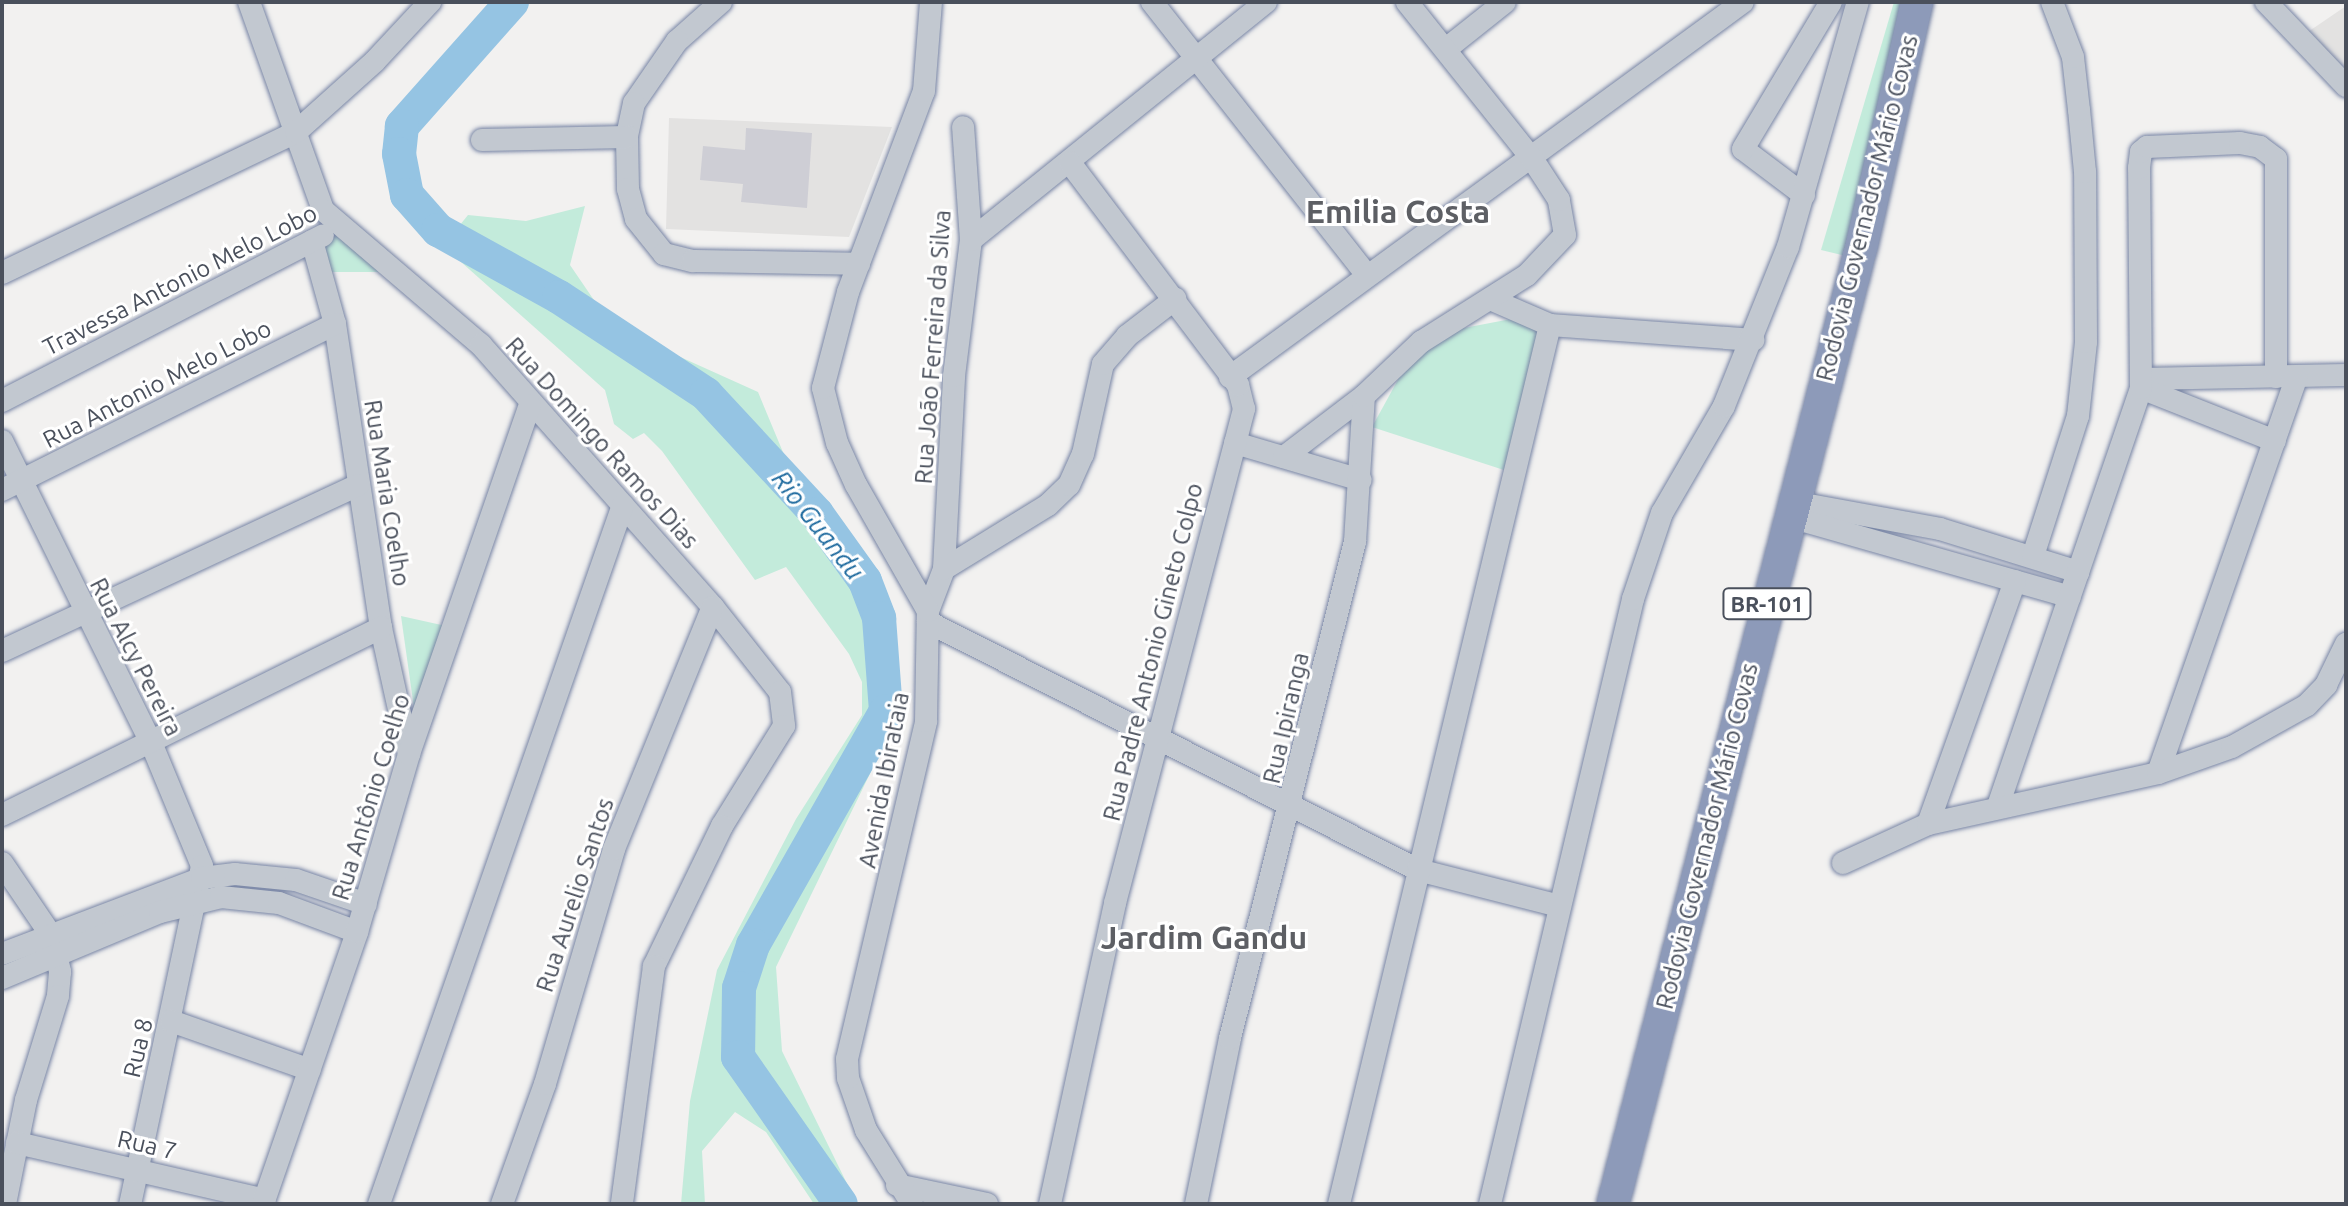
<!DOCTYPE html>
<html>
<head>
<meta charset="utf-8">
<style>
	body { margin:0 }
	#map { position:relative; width:2348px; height:1206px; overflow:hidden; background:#f2f1f0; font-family:Ubuntu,sans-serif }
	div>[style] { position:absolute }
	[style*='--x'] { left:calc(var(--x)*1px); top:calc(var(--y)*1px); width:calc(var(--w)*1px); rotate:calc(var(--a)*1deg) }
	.education>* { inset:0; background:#e3e2e1 }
	.green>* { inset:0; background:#c3ebdb }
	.river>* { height:34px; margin:-17px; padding:0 17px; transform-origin:17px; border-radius:17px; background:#95c4e3 }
	.building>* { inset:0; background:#ceced5 }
	.roads { filter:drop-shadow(0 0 2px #7885a5) drop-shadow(0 0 2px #7885a5) }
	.minor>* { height:22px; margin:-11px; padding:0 11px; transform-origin:11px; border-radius:11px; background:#c2c8d0 }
	.highway>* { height:32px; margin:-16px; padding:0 16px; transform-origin:16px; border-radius:16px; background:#8d9ab9 }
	span { translate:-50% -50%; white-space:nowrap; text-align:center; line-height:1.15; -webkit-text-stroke:6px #fff; paint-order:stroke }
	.shield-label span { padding:2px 6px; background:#fff; border:2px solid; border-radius:6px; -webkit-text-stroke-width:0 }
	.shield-label { font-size:22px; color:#4a505c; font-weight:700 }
	.street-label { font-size:24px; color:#4a505c }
	.water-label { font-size:26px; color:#1b689d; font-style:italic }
	.district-label { font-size:32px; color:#5d5f64; font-weight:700 }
	.frame { position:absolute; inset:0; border:4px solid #4a505c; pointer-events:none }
</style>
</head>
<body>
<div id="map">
	<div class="education">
		<div style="clip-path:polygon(2346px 6px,2346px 76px,2299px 38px)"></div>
		<div style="clip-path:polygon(669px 118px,892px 127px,849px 237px,666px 229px)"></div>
	</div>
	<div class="green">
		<div style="clip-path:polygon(1894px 2px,1912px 2px,1846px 256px,1821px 250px)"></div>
		<div style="clip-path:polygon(585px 206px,570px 265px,598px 306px,667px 351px,758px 392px,790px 469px,879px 589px,893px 636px,898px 716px,776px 967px,782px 1051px,857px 1204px,814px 1204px,766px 1132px,735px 1112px,702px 1151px,705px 1204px,681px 1204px,690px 1101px,717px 970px,796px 819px,862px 715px,862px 682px,849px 654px,786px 567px,755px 580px,662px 451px,644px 433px,633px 439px,614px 424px,605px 390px,443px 246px,468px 215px,526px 221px)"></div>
		<div style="clip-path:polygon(329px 232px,400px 272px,321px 272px,320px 244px)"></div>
		<div style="clip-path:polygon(1511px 319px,1533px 325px,1546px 338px,1510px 472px,1372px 427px,1411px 356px,1443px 332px)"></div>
		<div style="clip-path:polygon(401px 616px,455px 628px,414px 708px)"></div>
	</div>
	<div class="river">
		<div style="--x:512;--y:2;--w:166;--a:131.6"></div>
		<div style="--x:402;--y:126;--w:28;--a:96"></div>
		<div style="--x:399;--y:154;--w:42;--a:79"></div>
		<div style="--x:407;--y:195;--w:47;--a:48.5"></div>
		<div style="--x:438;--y:230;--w:138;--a:29"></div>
		<div style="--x:559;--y:297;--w:176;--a:33.4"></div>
		<div style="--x:706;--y:394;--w:163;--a:47.2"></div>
		<div style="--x:817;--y:514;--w:82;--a:54.4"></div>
		<div style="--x:865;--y:581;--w:40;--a:69"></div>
		<div style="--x:879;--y:618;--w:93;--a:85.7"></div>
		<div style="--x:886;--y:711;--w:269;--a:119.6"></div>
		<div style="--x:753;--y:945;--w:45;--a:108"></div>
		<div style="--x:739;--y:988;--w:69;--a:90.8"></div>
		<div style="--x:738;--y:1057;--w:179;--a:55"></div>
	</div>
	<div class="building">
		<div style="clip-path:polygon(746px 128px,812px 133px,807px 208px,741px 202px,743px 184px,700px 180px,703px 146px,745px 150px)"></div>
	</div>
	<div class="roads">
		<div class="minor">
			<div style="--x:249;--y:2;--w:221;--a:70.4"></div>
			<div style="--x:323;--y:210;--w:208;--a:40.5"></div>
			<div style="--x:481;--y:345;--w:350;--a:48.5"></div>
			<div style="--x:713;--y:607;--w:108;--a:51.8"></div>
			<div style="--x:780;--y:692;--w:34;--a:83"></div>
			<div style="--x:784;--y:726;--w:118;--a:121.8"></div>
			<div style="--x:722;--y:826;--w:156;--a:115.9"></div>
			<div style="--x:654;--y:966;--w:240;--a:97.7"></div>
			<div style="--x:721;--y:2;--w:59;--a:138.4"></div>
			<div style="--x:677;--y:41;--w:75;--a:124.7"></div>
			<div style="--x:634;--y:103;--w:35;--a:102"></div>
			<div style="--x:627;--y:137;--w:52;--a:88.9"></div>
			<div style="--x:628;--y:189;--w:31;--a:75"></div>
			<div style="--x:636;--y:219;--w:45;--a:51.3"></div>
			<div style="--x:664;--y:254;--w:30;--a:14"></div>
			<div style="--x:693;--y:261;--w:166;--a:1"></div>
			<div style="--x:1152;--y:2;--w:347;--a:51.8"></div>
			<div style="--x:2266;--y:2;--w:116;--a:46.4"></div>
			<div style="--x:1446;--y:49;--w:75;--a:-38.5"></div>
			<div style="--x:482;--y:140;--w:145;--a:-1.2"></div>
			<div style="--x:1804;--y:195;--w:76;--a:-143"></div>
			<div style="--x:1743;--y:149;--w:171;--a:-59.1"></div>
			<div style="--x:971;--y:240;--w:379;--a:-38.9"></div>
			<div style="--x:312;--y:241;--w:86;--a:74.5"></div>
			<div style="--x:335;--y:324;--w:307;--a:81.4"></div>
			<div style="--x:381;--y:628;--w:129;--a:77.5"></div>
			<div style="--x:2;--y:273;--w:326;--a:-25.6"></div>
			<div style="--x:296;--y:132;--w:106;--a:-41.9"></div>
			<div style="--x:375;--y:61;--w:81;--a:-47"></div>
			<div style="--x:1490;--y:299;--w:65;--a:23.4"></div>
			<div style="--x:1550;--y:325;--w:204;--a:4.2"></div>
			<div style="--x:1230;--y:377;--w:635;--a:-36.17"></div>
			<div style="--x:2142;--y:379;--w:204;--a:-1.1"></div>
			<div style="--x:2141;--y:388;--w:144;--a:21.6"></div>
			<div style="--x:2;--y:401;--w:361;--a:-27.3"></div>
			<div style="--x:2;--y:441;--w:339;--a:63.7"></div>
			<div style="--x:152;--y:745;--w:131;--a:67.5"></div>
			<div style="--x:202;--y:866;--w:346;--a:102"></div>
			<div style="--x:1235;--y:443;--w:131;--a:16.4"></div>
			<div style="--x:1284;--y:457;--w:101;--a:-37.3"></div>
			<div style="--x:2;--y:490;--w:372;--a:-26.5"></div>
			<div style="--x:1793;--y:502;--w:149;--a:10.4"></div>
			<div style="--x:1940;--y:529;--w:145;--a:17.3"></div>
			<div style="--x:1790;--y:517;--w:291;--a:15.9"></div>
			<div style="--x:2033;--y:556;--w:147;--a:-72.2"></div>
			<div style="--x:2078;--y:416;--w:74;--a:-83.8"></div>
			<div style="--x:2086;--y:342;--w:170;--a:-90.3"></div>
			<div style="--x:2085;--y:172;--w:62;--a:-95.5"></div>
			<div style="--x:2079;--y:110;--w:53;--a:-96.5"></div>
			<div style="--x:2073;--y:57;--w:59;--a:-110.9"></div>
			<div style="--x:944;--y:569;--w:193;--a:-87"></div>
			<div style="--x:954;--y:376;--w:137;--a:-82.9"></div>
			<div style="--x:971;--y:240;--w:113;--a:-94"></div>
			<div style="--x:928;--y:611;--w:45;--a:-69.1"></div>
			<div style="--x:944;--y:569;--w:122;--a:-31.6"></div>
			<div style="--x:1048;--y:505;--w:29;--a:-44"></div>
			<div style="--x:1069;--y:485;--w:34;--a:-66"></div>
			<div style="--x:1083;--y:454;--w:92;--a:-77.5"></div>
			<div style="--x:1103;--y:364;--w:37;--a:-49"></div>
			<div style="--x:1127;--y:336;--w:61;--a:-37.6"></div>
			<div style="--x:928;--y:622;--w:549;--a:26.84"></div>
			<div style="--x:1418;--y:870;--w:146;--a:14.3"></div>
			<div style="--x:2;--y:651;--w:393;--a:-25"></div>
			<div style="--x:2158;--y:773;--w:420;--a:-70.7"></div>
			<div style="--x:1998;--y:806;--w:442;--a:-71.1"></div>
			<div style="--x:2141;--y:388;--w:220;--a:-90.5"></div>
			<div style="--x:2139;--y:168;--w:16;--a:-83"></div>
			<div style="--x:2141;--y:152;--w:8;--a:-40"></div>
			<div style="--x:2147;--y:147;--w:93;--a:-2.5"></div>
			<div style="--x:2240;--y:143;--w:20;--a:11"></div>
			<div style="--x:2260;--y:147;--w:20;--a:37"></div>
			<div style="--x:2276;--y:159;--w:218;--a:90"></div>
			<div style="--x:2;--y:815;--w:423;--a:-26.3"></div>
			<div style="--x:1928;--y:824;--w:258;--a:-70.3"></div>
			<div style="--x:2;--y:863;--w:87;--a:55.8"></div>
			<div style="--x:51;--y:935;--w:38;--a:76"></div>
			<div style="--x:60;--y:972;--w:24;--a:95"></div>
			<div style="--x:58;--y:996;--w:109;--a:107.1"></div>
			<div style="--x:26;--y:1100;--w:106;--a:101.4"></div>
			<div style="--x:1843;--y:863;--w:94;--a:-24.6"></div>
			<div style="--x:1928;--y:824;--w:236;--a:-12.5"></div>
			<div style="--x:2158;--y:773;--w:78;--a:-19.4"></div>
			<div style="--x:2232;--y:747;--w:86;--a:-29.2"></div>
			<div style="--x:2307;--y:705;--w:28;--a:-46"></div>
			<div style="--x:2326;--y:685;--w:46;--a:-64"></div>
			<div style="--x:2;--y:954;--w:214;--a:-20.8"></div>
			<div style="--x:202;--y:878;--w:33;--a:-7"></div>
			<div style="--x:235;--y:874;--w:61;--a:5.6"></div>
			<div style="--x:296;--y:880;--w:74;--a:18.9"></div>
			<div style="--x:2;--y:978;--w:171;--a:-22.7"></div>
			<div style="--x:160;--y:912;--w:63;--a:-13.8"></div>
			<div style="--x:221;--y:897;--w:58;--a:5.9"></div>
			<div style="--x:279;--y:903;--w:83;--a:20.4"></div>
			<div style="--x:171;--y:1021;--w:147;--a:19.4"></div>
			<div style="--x:17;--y:1143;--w:254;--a:12.9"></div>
			<div style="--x:897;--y:1185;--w:92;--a:11.9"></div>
			<div style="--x:263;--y:1204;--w:288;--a:-70.9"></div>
			<div style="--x:357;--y:932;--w:185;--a:-73.7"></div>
			<div style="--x:409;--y:754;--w:369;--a:-70.9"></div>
			<div style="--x:379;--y:1204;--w:740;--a:-70.76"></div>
			<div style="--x:502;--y:1204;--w:127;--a:-70.3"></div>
			<div style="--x:545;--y:1084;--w:245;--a:-73.6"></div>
			<div style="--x:614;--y:849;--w:261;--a:-67.8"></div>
			<div style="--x:912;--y:1204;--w:87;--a:-121.9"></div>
			<div style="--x:866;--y:1130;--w:55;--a:-109.1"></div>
			<div style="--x:848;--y:1078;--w:19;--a:-93"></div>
			<div style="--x:847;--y:1059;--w:347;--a:-76.8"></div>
			<div style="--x:926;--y:721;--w:110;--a:-89"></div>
			<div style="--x:928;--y:611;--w:145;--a:-119.7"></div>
			<div style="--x:856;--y:485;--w:46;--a:-114.3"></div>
			<div style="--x:837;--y:443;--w:57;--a:-104.3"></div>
			<div style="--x:823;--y:388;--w:99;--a:-75.4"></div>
			<div style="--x:848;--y:292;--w:215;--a:-69.3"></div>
			<div style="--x:924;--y:91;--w:89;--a:-85.5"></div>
			<div style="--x:1050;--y:1204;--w:308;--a:-77.8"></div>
			<div style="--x:1115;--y:903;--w:511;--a:-75.36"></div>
			<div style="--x:1244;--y:409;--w:25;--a:-104"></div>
			<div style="--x:1238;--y:385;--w:278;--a:-127.1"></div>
			<div style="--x:1196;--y:1204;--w:169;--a:-78.4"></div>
			<div style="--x:1230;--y:1038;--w:512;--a:-75.86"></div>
			<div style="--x:1355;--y:542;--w:146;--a:-86.5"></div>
			<div style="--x:1364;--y:396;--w:79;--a:-43.5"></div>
			<div style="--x:1421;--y:342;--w:125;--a:-32.3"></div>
			<div style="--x:1527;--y:275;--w:55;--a:-46.5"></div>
			<div style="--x:1565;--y:235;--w:36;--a:-100"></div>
			<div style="--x:1559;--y:200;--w:48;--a:-123"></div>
			<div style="--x:1533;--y:160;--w:202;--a:-128.6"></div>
			<div style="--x:1339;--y:1204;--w:904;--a:-76.5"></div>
			<div style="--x:1490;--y:1204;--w:622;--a:-76.7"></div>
			<div style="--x:1633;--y:599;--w:91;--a:-71.4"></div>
			<div style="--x:1662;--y:513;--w:124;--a:-59.9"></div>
			<div style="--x:1724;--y:406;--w:171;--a:-68.1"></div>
			<div style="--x:1788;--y:247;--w:255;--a:-74.1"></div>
		</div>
		<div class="highway">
			<div style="--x:1613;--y:1204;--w:992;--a:-75.46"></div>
			<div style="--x:1862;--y:244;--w:248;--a:-77.2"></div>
		</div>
	</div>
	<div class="shield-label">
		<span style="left:1767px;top:604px">BR-101</span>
	</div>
	<div class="street-label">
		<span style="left:1867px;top:208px;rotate:-76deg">Rodovia Governador Mário Covas</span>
		<span style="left:180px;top:280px;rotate:-27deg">Travessa Antonio Melo Lobo</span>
		<span style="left:933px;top:347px;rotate:-86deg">Rua João Ferreira da Silva</span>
		<span style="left:157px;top:384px;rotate:-27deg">Rua Antonio Melo Lobo</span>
		<span style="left:602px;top:443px;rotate:48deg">Rua Domingo Ramos Dias</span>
		<span style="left:387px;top:493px;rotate:81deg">Rua Maria Coelho</span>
		<span style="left:1153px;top:652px;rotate:-76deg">Rua Padre Antonio Gineto Colpo</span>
		<span style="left:136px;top:657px;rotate:63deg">Rua Alcy Pereira</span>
		<span style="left:1286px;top:718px;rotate:-77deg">Rua Ipiranga</span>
		<span style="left:884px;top:780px;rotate:-79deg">Avenida Ibirataia</span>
		<span style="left:371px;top:797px;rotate:-73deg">Rua Antônio Coelho</span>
		<span style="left:1707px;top:836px;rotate:-76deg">Rodovia Governador Mário Covas</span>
		<span style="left:575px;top:895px;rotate:-72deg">Rua Aurelio Santos</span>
		<span style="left:138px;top:1048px;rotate:-77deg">Rua 8</span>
		<span style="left:147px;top:1145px;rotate:13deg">Rua 7</span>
	</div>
	<div class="water-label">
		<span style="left:818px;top:525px;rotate:52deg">Rio Guandu</span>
	</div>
	<div class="district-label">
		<span style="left:1398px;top:211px">Emilia Costa</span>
		<span style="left:1204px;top:937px">Jardim Gandu</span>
	</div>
	<div class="frame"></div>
</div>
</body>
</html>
